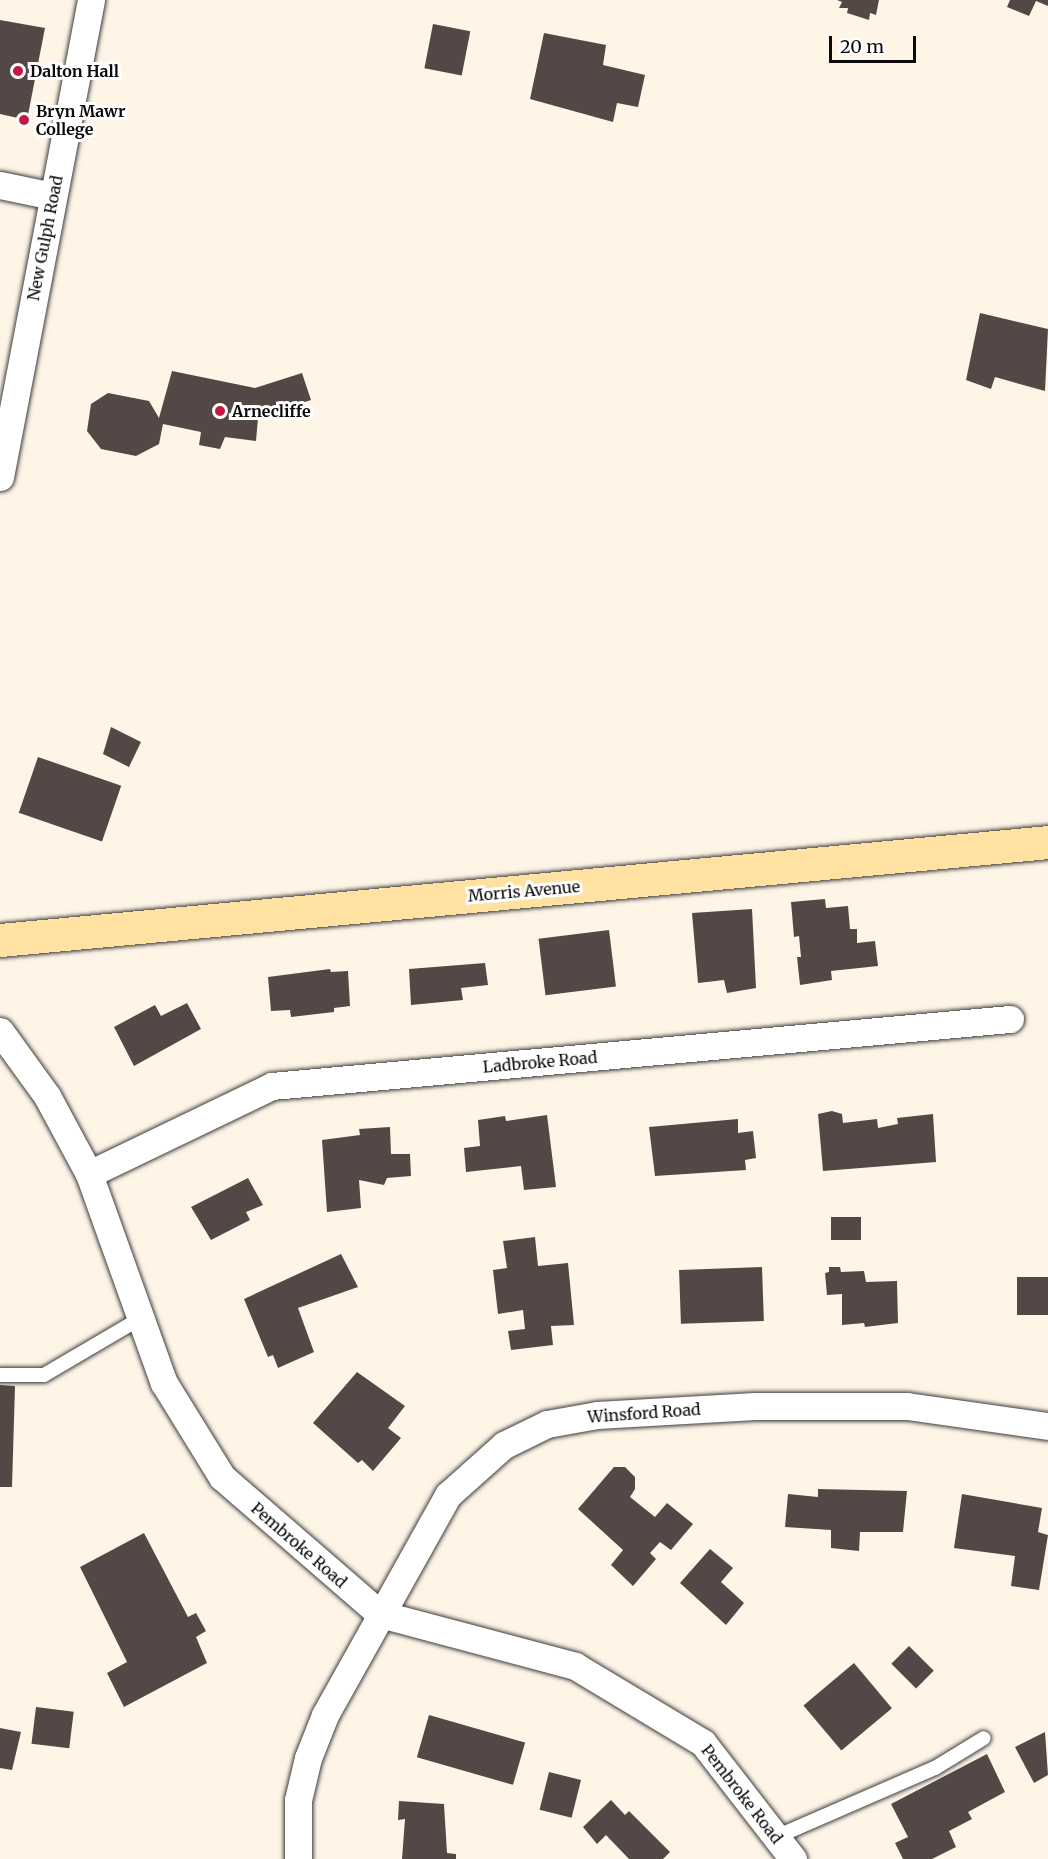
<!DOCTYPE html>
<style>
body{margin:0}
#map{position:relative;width:1048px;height:1859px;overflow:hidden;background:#fff5e7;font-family:Merriweather,serif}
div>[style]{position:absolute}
.building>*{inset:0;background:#544846;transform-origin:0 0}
.roads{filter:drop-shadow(0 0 2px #3d3d3d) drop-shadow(0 0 2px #3d3d3d)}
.lane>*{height:14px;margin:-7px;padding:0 7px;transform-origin:7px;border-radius:7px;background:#fff}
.street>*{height:27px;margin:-13.5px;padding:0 13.5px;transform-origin:13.5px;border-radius:13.5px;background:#fff}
.secondary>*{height:33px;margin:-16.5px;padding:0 16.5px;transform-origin:16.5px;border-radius:16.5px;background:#ffe2a2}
.dots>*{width:16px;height:16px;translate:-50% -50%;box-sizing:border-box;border:3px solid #fff;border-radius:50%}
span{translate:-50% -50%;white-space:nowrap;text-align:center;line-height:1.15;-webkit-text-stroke:6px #fff;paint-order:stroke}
.poi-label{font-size:16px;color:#0a0a0a;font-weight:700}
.left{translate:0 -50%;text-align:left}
.street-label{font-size:16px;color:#0a0a0a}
.scale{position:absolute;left:829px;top:36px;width:87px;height:27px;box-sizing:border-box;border:3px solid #0a0a0a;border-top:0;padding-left:8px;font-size:18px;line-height:21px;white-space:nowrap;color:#0a0a0a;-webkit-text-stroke:4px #fff;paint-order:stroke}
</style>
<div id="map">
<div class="building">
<div style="clip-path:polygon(837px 0,879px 0,876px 15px,870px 13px,869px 20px,847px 13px,848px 8px,839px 8px,842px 2px)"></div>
<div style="clip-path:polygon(1010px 0,1048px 0,1048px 6px,1036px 1px,1029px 16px,1007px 7px)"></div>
<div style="clip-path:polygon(0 20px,45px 28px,27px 120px,0 114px)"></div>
<div style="left:433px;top:24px;width:38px;height:45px;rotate:11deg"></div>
<div style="clip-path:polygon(544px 33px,606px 45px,603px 65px,645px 75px,638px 107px,617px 103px,613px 122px,530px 99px)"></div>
<div style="clip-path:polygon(980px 313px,1048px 329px,1045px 391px,995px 377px,991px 389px,966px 380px)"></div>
<div style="clip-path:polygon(172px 371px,255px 388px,302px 373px,311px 400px,258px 418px,256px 441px,225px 437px,220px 449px,199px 445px,201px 432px,163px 424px,159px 444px,136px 456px,101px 449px,87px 431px,91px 404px,108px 393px,149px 401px,159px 418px)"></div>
<div style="clip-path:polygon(111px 727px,141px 742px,129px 767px,103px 754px)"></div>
<div style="left:38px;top:757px;width:88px;height:59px;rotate:19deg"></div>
<div style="clip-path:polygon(825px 899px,826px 908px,848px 906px,850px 929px,857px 929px,857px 943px,875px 941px,878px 966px,831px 971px,832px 980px,800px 985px,797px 957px,801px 957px,799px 936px,794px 937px,791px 902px)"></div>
<div style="clip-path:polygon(752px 909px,756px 988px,727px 993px,724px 980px,698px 983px,692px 913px)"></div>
<div style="left:609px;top:930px;width:57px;height:71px;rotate:83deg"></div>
<div style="clip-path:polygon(485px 963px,488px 985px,461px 988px,463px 1000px,411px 1005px,409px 969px)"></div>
<div style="clip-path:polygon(330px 969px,331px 972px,348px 971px,350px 1006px,334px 1008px,334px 1012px,291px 1017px,290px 1010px,271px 1011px,268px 977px)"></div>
<div style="clip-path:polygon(187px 1003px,201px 1029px,134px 1066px,114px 1027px,155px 1005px,161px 1016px)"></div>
<div style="clip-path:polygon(832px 1111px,842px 1114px,843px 1123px,877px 1119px,878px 1128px,898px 1124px,897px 1118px,933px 1114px,936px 1162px,823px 1171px,818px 1114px)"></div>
<div style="clip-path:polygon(547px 1115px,556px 1187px,524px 1190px,521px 1166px,466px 1172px,464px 1148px,480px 1146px,478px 1120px,505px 1116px,506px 1121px)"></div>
<div style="clip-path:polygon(738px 1119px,738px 1133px,753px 1131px,756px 1158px,745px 1160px,746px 1170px,655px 1176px,649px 1127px)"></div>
<div style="clip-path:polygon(390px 1127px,391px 1154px,410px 1154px,411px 1176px,387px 1178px,384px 1185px,359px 1180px,361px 1208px,327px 1212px,322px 1140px,360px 1135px,359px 1129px)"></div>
<div style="clip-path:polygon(248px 1178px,263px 1205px,246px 1212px,250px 1220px,211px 1240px,191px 1207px)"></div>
<div style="left:861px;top:1217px;width:23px;height:30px;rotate:90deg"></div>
<div style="clip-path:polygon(535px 1237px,538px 1266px,568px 1263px,574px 1325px,551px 1326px,553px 1345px,511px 1350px,508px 1331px,525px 1329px,523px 1310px,498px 1314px,493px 1270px,507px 1268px,503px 1241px)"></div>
<div style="clip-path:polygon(341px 1254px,358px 1287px,298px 1308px,314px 1352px,278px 1368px,273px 1355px,268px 1357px,244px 1299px)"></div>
<div style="left:762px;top:1267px;width:54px;height:83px;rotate:88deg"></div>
<div style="clip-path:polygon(829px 1267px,840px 1267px,841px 1272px,864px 1271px,866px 1282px,897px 1281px,898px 1323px,865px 1327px,864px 1323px,842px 1325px,842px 1294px,827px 1295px,825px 1273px,829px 1272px)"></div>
<div style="left:1048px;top:1277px;width:38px;height:31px;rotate:90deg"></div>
<div style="clip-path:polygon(357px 1372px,405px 1406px,388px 1428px,401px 1438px,373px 1471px,362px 1460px,358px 1463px,313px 1423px)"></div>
<div style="clip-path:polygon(0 1385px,15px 1386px,12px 1487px,0 1487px)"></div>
<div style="clip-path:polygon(614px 1467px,625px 1467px,635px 1477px,635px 1489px,630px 1497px,655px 1517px,667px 1503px,693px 1524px,671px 1550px,660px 1542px,650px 1553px,656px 1559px,633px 1586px,611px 1565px,623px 1550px,578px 1509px)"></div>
<div style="clip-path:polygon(818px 1489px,907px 1491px,903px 1532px,860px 1532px,859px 1551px,831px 1548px,831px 1530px,785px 1527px,788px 1494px,818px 1497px)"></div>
<div style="clip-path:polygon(962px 1494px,1042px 1508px,1038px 1532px,1048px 1535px,1039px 1590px,1011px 1586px,1015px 1556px,954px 1548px)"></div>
<div style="clip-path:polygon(144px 1533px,188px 1617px,196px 1613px,206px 1631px,196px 1637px,207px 1663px,124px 1707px,107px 1673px,127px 1662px,80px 1567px)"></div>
<div style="clip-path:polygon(710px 1549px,733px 1568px,721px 1582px,744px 1603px,726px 1625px,680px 1583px)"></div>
<div style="left:909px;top:1646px;width:35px;height:25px;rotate:45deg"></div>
<div style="left:854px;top:1663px;width:59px;height:66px;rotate:50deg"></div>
<div style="left:36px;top:1707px;width:38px;height:37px;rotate:7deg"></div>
<div style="left:429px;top:1715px;width:100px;height:44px;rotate:16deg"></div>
<div style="clip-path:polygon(0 1728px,21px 1732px,12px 1770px,0 1768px)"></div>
<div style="clip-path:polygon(1045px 1732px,1048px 1775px,1034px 1783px,1015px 1747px)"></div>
<div style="clip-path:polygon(987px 1754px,1005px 1792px,968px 1812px,972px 1819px,949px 1831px,956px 1847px,932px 1859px,903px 1859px,895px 1843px,908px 1837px,891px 1804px)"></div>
<div style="left:549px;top:1772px;width:33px;height:39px;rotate:14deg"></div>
<div style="clip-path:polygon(611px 1800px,625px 1815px,629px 1811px,670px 1852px,663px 1859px,629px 1859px,606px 1835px,597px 1844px,583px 1827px)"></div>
<div style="clip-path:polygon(399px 1801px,444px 1804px,447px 1853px,456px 1854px,456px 1859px,402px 1859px,405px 1819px,398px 1820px)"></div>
</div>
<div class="roads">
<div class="lane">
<div style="left:0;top:1375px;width:44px"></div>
<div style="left:44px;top:1375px;width:113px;rotate:-30.4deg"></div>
<div style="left:776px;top:1837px;width:173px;rotate:-23.5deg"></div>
<div style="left:935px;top:1768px;width:57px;rotate:-31.5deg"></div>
</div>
<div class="street">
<div style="left:0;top:185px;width:54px;rotate:11.7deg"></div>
<div style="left:0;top:477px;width:486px;rotate:-79.2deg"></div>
<div style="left:0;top:1031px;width:80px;rotate:54.1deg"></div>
<div style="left:47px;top:1096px;width:89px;rotate:61.7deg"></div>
<div style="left:89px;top:1174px;width:222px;rotate:70.3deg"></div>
<div style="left:164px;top:1383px;width:110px;rotate:58.3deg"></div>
<div style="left:222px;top:1477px;width:209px;rotate:40.9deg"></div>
<div style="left:380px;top:1614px;width:202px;rotate:14.9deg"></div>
<div style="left:575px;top:1666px;width:149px;rotate:31deg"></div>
<div style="left:703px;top:1743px;width:147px;rotate:52.2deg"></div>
<div style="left:89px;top:1174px;width:203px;rotate:-25.7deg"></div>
<div style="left:272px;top:1086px;width:741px;rotate:-5.19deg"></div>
<div style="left:298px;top:1859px;width:59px;rotate:-90deg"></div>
<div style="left:298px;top:1800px;width:43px;rotate:-76.6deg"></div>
<div style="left:308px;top:1758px;width:46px;rotate:-68.4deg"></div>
<div style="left:325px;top:1715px;width:252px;rotate:-60.8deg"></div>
<div style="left:448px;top:1495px;width:75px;rotate:-41.8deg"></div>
<div style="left:504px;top:1445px;width:48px;rotate:-26deg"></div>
<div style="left:547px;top:1424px;width:51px;rotate:-10.2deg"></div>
<div style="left:597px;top:1415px;width:158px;rotate:-3.3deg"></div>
<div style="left:755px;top:1406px;width:152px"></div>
<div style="left:907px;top:1406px;width:142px;rotate:8.1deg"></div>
</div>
<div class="secondary">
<div style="left:0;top:940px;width:1053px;rotate:-5.34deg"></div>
</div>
</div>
<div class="dots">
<div style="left:18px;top:71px;background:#c51742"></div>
<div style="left:24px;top:120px;background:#c51742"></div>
<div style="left:220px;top:411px;background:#c51742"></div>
</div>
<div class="poi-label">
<span class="left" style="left:30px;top:71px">Dalton Hall</span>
<span class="left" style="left:36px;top:120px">Bryn Mawr<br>College</span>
<span class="left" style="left:232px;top:411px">Arnecliffe</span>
</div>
<div class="street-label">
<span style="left:45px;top:238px;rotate:-79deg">New Gulph Road</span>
<span style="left:524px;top:891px;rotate:-5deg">Morris Avenue</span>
<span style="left:540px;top:1062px;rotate:-5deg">Ladbroke Road</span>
<span style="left:644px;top:1413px;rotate:-4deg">Winsford Road</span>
<span style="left:299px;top:1545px;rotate:41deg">Pembroke Road</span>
<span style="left:742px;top:1794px;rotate:52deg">Pembroke Road</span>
</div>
<div class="scale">20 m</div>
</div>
